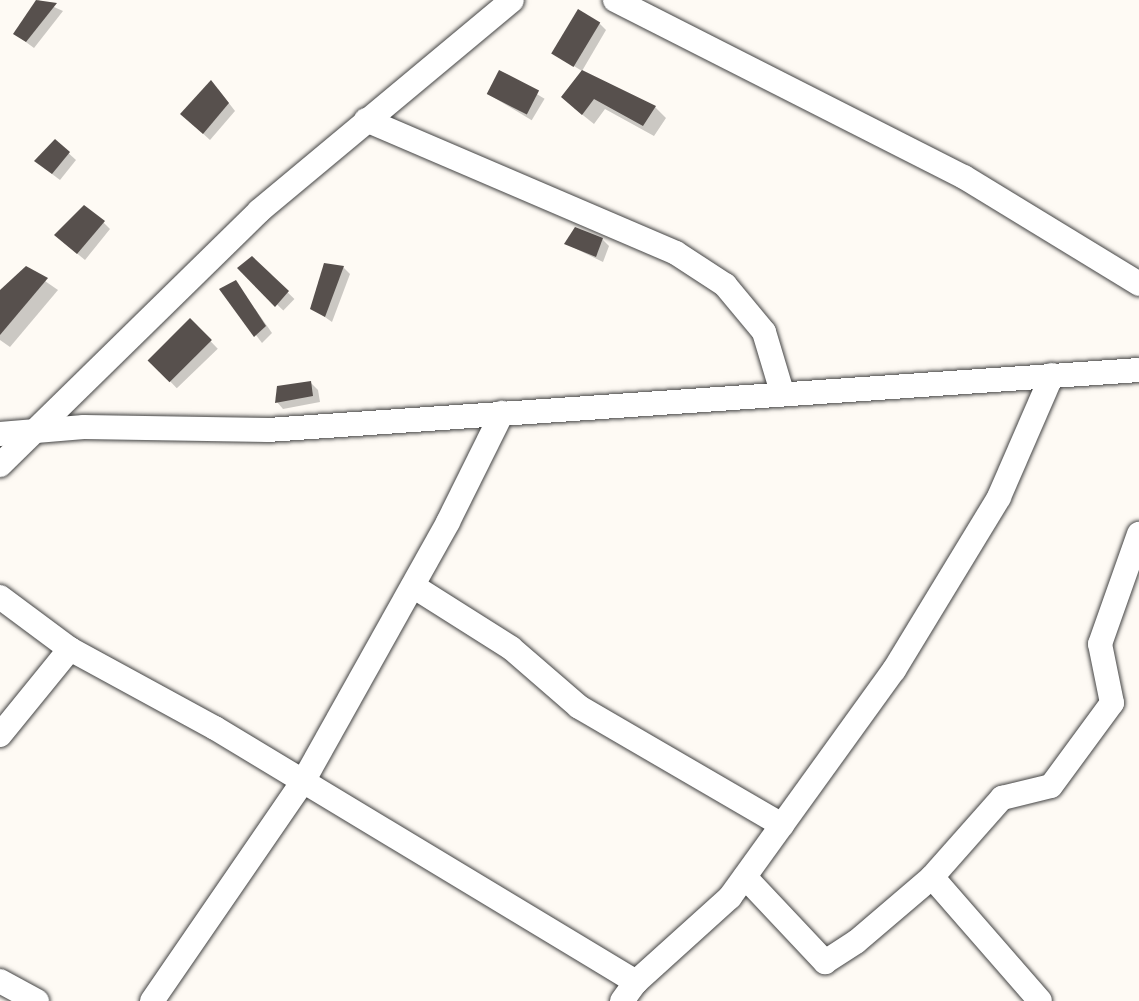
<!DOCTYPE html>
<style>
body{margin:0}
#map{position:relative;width:1139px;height:1001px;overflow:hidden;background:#fefaf4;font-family:Lora,serif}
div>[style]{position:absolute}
.shadow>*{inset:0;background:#0003;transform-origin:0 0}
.building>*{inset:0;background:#57504d;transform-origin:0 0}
.roads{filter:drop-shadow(0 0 2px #434343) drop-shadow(0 0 2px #434343)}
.minor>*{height:24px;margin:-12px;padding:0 12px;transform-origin:12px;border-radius:12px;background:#fff}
span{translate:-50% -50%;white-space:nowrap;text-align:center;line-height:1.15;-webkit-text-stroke:7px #fff;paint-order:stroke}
</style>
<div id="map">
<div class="shadow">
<div style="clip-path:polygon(38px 0,63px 11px,34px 48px,15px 34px)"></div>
<div style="clip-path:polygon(599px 23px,606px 30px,582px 71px,556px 55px)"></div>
<div style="left:500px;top:72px;width:52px;height:25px;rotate:31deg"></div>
<div style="clip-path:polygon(582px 72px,655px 107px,666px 118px,654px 136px,605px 109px,594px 124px,574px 108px)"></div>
<div style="clip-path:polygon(218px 89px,235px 111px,210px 140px,189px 121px)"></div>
<div style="clip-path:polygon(55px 141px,76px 160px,60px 180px,44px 168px)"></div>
<div style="clip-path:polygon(103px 222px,110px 229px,85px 260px,63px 242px)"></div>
<div style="clip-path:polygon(602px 239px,609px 246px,603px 262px,566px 244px)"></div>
<div style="left:252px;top:258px;width:59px;height:16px;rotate:44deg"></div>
<div style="clip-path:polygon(343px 267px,350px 274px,332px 322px,312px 308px)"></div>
<div style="clip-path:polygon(26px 268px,58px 290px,10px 347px,0 340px,0 292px)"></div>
<div style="clip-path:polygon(236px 282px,272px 333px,262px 343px,222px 290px)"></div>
<div style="left:190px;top:320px;width:40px;height:57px;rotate:46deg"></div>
<div style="clip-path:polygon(311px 383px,318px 390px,320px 402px,283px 409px,277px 402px)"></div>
</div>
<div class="building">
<div style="clip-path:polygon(36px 0,57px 3px,26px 42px,13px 34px)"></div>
<div style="left:578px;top:9px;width:26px;height:52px;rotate:31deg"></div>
<div style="left:499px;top:70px;width:45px;height:27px;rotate:27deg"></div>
<div style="clip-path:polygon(582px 70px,656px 106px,643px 126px,594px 99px,582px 115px,561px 97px)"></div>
<div style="clip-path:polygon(211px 80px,229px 103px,203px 134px,180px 114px)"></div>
<div style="clip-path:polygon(55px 139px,70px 152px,52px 174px,34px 161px)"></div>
<div style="clip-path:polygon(84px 205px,105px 221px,77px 254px,54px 235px)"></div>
<div style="clip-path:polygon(575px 227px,603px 238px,596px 257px,564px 244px)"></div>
<div style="clip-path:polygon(252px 256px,289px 291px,275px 307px,237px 268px)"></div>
<div style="clip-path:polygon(324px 263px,344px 266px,325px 317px,310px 309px)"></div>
<div style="clip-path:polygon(26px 266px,48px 278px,0 335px,0 290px)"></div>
<div style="clip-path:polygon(236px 280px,266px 326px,254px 337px,219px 289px)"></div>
<div style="left:190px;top:318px;width:31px;height:60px;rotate:45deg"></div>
<div style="clip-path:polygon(311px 381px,313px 396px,275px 403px,277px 386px)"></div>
</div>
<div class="roads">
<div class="minor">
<div style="left:615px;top:0;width:391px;rotate:26.9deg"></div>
<div style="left:964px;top:177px;width:205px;rotate:31.4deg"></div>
<div style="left:366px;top:120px;width:337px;rotate:23.2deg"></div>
<div style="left:676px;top:253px;width:59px;rotate:33.1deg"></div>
<div style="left:725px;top:285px;width:61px;rotate:50.3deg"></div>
<div style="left:764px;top:332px;width:63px;rotate:73.3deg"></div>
<div style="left:0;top:434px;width:84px;rotate:-4.8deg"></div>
<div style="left:84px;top:427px;width:184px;rotate:0.9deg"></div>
<div style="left:268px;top:430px;width:873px;rotate:-3.94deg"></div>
<div style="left:0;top:465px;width:363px;rotate:-44.4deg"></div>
<div style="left:259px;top:211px;width:329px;rotate:-39.8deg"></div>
<div style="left:413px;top:586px;width:116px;rotate:32.3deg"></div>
<div style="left:511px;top:648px;width:90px;rotate:40.9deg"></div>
<div style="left:579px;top:707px;width:235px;rotate:30.2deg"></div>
<div style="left:0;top:597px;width:87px;rotate:36.6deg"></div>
<div style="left:70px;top:649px;width:165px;rotate:28.6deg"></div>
<div style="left:215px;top:728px;width:492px;rotate:31.1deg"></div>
<div style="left:0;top:735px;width:111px;rotate:-50.9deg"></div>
<div style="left:745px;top:877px;width:117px;rotate:46.7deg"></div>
<div style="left:825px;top:962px;width:37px;rotate:-33deg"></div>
<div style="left:856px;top:942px;width:100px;rotate:-40.5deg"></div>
<div style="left:932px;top:877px;width:106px;rotate:-48.5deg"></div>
<div style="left:1002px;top:798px;width:50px;rotate:-13.8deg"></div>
<div style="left:1051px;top:786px;width:103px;rotate:-53.7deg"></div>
<div style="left:1112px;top:703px;width:60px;rotate:-101.5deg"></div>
<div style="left:1100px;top:644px;width:117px;rotate:-70.5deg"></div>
<div style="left:932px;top:877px;width:164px;rotate:48.9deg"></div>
<div style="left:0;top:981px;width:42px;rotate:28.4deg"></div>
<div style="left:152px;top:1001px;width:268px;rotate:-55.5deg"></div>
<div style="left:304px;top:780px;width:295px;rotate:-60.8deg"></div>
<div style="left:448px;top:522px;width:122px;rotate:-63.6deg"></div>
<div style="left:622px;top:1001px;width:24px;rotate:-54deg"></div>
<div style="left:636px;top:982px;width:127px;rotate:-42.1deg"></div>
<div style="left:730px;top:897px;width:280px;rotate:-54.2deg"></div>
<div style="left:894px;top:670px;width:202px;rotate:-58.7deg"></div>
<div style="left:999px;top:497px;width:133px;rotate:-66.5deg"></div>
</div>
</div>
</div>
